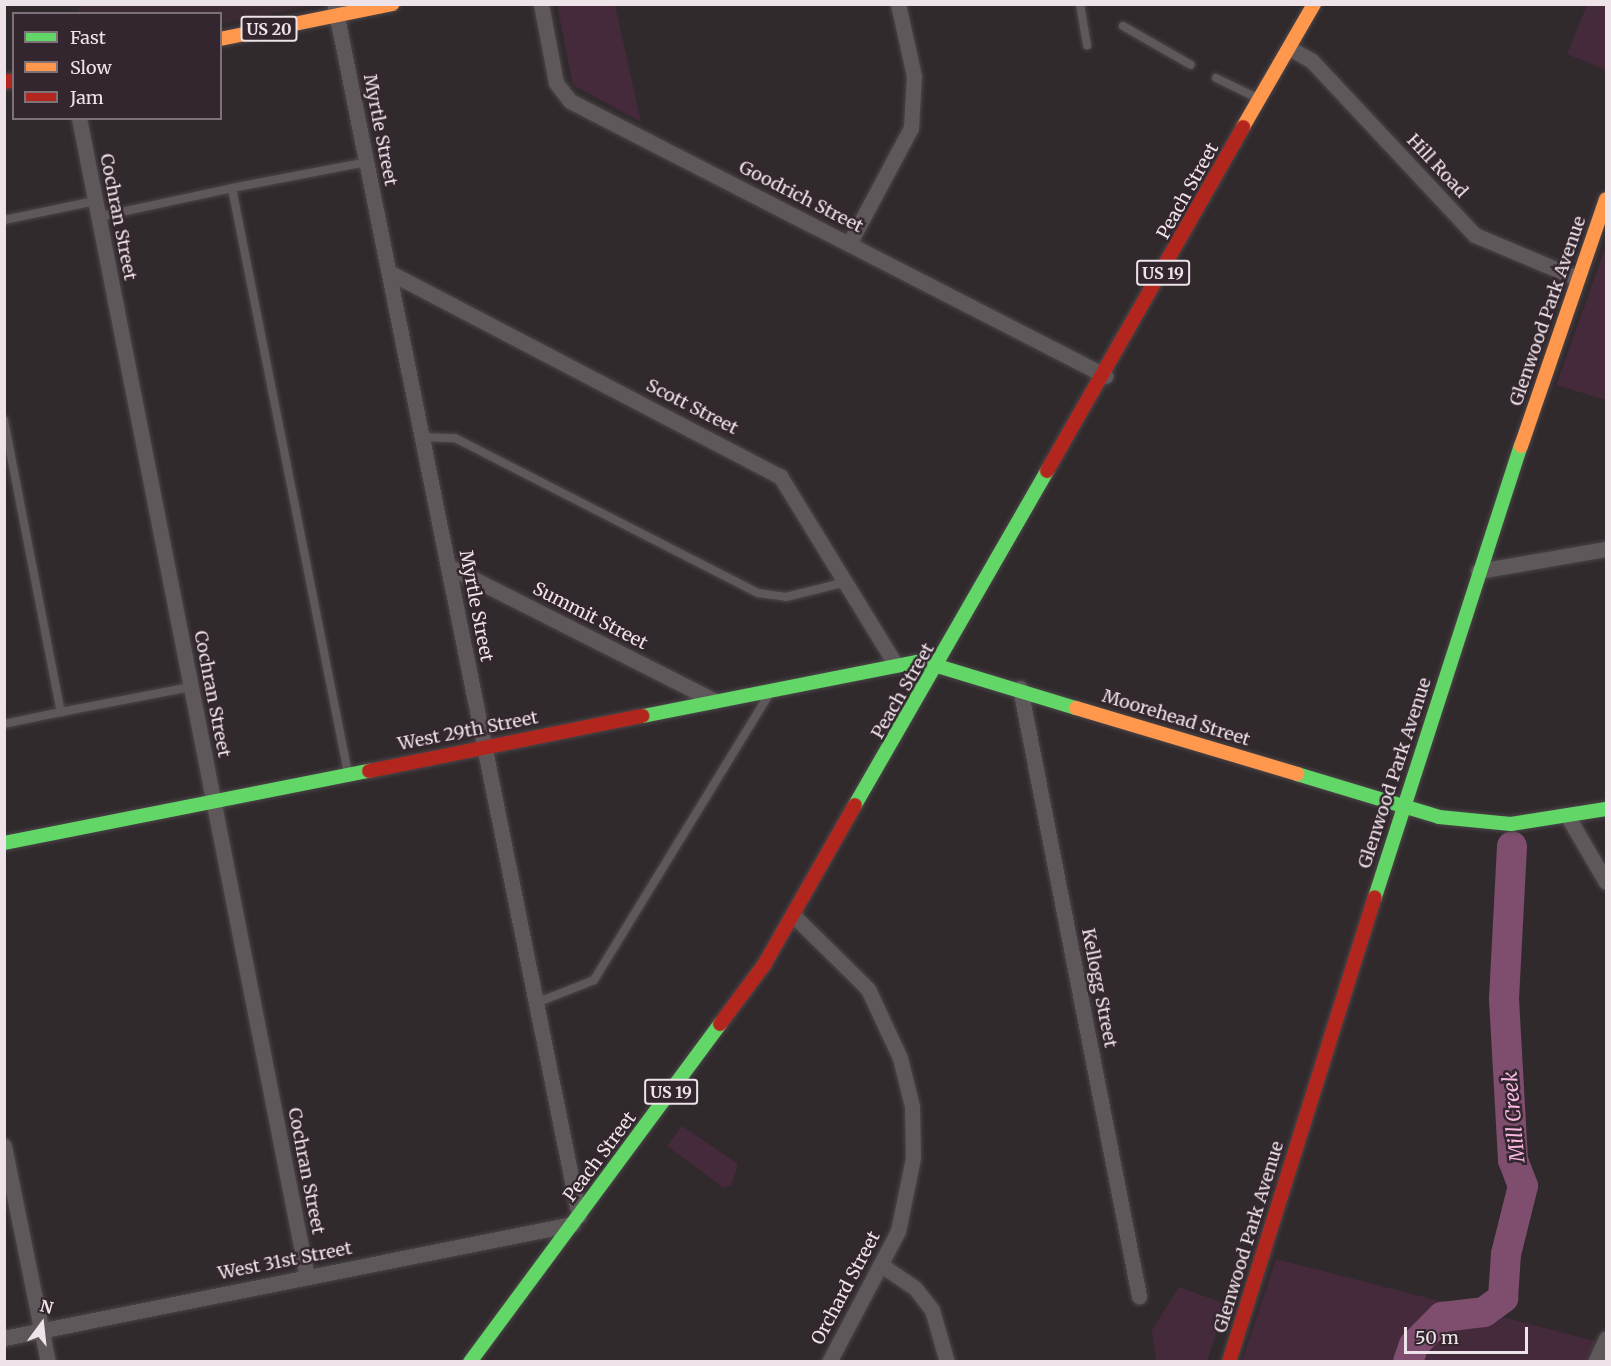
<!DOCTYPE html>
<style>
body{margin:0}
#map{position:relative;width:1611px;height:1366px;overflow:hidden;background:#302a2d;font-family:Merriweather,serif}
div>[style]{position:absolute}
.built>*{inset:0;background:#3c2a35}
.green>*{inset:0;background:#452a3b}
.river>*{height:30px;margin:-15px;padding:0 15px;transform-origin:15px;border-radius:15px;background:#7f4e6e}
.roads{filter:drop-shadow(0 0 2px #4b4548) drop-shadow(0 0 2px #4b4548)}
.lane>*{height:8px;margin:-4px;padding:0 4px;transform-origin:4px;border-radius:4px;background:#5e585b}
.street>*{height:15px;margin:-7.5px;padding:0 7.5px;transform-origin:7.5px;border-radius:7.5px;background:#5e585b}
.fast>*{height:14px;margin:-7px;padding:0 7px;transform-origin:7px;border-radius:7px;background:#63d668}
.slow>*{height:14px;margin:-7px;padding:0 7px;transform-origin:7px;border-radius:7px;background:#ff974d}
.jam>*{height:14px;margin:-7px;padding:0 7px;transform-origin:7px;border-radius:7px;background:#b3261e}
span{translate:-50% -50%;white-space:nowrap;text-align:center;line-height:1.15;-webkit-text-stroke:5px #34262e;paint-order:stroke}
.shield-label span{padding:2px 4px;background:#34262e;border:2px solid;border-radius:4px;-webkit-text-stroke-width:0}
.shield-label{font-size:16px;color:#ede3e9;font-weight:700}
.street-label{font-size:18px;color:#ede3e9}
.water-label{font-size:20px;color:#fab7e1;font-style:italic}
.frame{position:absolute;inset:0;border:6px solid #ede3e9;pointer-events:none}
.legend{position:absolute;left:12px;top:12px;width:210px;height:108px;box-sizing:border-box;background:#34262e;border:2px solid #7e7279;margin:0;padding:8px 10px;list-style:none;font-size:18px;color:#ede3e9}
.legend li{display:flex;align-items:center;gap:12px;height:30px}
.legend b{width:30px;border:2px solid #7e7279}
.north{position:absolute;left:12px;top:1294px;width:60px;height:60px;-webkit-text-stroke:4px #34262e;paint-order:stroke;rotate:15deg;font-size:16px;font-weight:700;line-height:24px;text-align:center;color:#ede3e9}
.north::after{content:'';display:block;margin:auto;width:21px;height:27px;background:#ede3e9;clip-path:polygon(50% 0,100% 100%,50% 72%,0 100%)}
.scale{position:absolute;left:1404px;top:1327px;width:124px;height:27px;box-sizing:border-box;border:3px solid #ede3e9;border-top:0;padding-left:8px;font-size:18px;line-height:21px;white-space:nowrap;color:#ede3e9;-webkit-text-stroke:4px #34262e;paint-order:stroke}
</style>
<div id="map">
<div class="built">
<div style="clip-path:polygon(78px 5px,78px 4px,317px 5px,221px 24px,220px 14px,79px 13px)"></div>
</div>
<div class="green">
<div style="clip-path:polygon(557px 5px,615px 5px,641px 122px,573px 85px)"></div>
<div style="clip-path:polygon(1587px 5px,1606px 5px,1606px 70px,1567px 54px)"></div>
<div style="clip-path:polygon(1606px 246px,1606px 400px,1556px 385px)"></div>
<div style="clip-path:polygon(682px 1126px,738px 1164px,731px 1186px,723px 1187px,667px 1146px)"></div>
<div style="clip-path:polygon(1276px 1259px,1595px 1341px,1585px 1361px,1242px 1361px)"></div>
<div style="clip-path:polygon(1179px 1287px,1226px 1304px,1207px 1361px,1156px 1361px,1152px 1330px)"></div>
</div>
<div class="river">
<div style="left:1408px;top:1362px;width:18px;rotate:-71deg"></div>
<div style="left:1414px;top:1345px;width:40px;rotate:-45deg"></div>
<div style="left:1442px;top:1317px;width:42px;rotate:-6.8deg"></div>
<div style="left:1484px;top:1312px;width:24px;rotate:-36deg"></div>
<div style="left:1503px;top:1298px;width:44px;rotate:-86.1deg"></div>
<div style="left:1506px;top:1254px;width:70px;rotate:-76deg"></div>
<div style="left:1523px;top:1186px;width:28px;rotate:-111deg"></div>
<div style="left:1513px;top:1160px;width:161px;rotate:-93.2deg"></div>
<div style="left:1504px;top:999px;width:153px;rotate:-87deg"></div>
</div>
<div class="roads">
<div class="lane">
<div style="left:1080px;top:4px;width:42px;rotate:80.3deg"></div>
<div style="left:1123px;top:26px;width:78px;rotate:29.8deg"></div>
<div style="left:1216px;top:78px;width:46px;rotate:26deg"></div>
<div style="left:98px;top:217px;width:137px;rotate:-12.2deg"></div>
<div style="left:4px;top:220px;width:93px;rotate:-11.8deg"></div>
<div style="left:4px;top:420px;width:298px;rotate:79deg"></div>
<div style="left:61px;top:712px;width:58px;rotate:168.1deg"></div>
<div style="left:422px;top:437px;width:33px;rotate:2deg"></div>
<div style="left:455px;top:438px;width:340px;rotate:27.1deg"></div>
<div style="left:758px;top:593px;width:28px;rotate:8deg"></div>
<div style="left:786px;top:597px;width:62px;rotate:-14deg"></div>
<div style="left:61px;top:712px;width:132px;rotate:-10.9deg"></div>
<div style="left:348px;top:773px;width:596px;rotate:-101.22deg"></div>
<div style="left:232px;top:188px;width:137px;rotate:-10.9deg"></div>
<div style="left:536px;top:1003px;width:62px;rotate:-21.6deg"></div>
<div style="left:594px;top:980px;width:335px;rotate:-58.5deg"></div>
</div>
<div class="street">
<div style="left:541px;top:4px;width:80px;rotate:79.2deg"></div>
<div style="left:556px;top:83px;width:23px;rotate:52deg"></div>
<div style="left:570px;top:101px;width:602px;rotate:27.16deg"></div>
<div style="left:335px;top:7px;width:1233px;rotate:78.59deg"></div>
<div style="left:1289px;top:48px;width:26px;rotate:29deg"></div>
<div style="left:1312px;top:61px;width:238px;rotate:46.9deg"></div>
<div style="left:1475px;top:235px;width:111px;rotate:22.9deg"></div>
<div style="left:79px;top:118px;width:1181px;rotate:78.87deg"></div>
<div style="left:849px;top:244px;width:132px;rotate:-61.9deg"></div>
<div style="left:911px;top:128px;width:52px;rotate:-86.7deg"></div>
<div style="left:914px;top:76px;width:74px;rotate:-102.5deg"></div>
<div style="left:389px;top:272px;width:441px;rotate:27.6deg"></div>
<div style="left:780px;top:476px;width:222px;rotate:58.5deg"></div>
<div style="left:448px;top:566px;width:299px;rotate:26.8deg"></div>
<div style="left:1478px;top:571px;width:130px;rotate:-9.8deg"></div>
<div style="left:1020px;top:688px;width:620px;rotate:78.93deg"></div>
<div style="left:1568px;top:817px;width:75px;rotate:59.7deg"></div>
<div style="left:793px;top:915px;width:105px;rotate:44.6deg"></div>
<div style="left:868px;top:989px;width:76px;rotate:65.1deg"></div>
<div style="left:900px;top:1058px;width:49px;rotate:76deg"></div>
<div style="left:912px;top:1106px;width:52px;rotate:88.9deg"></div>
<div style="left:913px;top:1158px;width:75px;rotate:101.6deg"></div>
<div style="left:898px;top:1231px;width:148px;rotate:117.8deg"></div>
<div style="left:4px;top:1146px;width:220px;rotate:78.5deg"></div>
<div style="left:884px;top:1267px;width:37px;rotate:34deg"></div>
<div style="left:915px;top:1288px;width:28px;rotate:52deg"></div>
<div style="left:932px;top:1310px;width:54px;rotate:73.9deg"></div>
<div style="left:4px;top:1338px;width:580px;rotate:-11.33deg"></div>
<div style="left:1595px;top:1362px;width:26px;rotate:-65deg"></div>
</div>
<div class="fast">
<div style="left:643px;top:716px;width:283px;rotate:-11.2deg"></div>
<div style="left:921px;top:661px;width:162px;rotate:16.9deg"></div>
<div style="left:1297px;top:774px;width:148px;rotate:16.8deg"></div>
<div style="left:1439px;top:817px;width:72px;rotate:5.6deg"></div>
<div style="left:1511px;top:824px;width:96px;rotate:-9deg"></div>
<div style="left:855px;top:805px;width:385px;rotate:-60.1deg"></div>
<div style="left:4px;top:843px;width:372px;rotate:-11.2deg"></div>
<div style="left:1375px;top:897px;width:474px;rotate:-72.1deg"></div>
<div style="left:470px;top:1362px;width:420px;rotate:-53.5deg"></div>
</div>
<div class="slow">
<div style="left:220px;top:39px;width:176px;rotate:-11.5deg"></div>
<div style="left:1243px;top:127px;width:142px;rotate:-60deg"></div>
<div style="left:1521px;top:446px;width:261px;rotate:-71deg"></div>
<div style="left:1076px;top:708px;width:231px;rotate:16.6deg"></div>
</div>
<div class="jam">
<div style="left:4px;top:82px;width:10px;rotate:-11deg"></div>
<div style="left:1047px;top:471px;width:396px;rotate:-60.3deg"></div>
<div style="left:369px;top:771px;width:279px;rotate:-11.4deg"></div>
<div style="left:720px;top:1024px;width:74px;rotate:-53.3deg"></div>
<div style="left:764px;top:965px;width:184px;rotate:-60.4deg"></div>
<div style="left:1229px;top:1362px;width:487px;rotate:-72.6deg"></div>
</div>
</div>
<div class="shield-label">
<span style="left:269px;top:29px">US 20</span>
<span style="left:1163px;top:273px">US 19</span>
<span style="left:671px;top:1092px">US 19</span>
</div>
<div class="street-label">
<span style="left:380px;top:130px;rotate:79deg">Myrtle Street</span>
<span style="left:1437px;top:166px;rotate:47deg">Hill Road</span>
<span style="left:1188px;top:191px;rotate:-61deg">Peach Street</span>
<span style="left:801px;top:197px;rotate:27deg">Goodrich Street</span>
<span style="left:118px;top:217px;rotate:79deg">Cochran Street</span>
<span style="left:1548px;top:311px;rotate:-71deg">Glenwood Park Avenue</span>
<span style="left:692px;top:407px;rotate:27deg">Scott Street</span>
<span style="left:476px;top:606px;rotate:79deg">Myrtle Street</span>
<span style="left:590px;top:616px;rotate:27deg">Summit Street</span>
<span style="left:903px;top:691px;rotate:-60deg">Peach Street</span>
<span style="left:212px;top:694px;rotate:79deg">Cochran Street</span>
<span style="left:1176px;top:718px;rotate:17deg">Moorehead Street</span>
<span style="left:468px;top:731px;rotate:-11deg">West 29th Street</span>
<span style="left:1395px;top:773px;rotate:-72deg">Glenwood Park Avenue</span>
<span style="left:1099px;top:988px;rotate:79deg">Kellogg Street</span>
<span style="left:600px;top:1157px;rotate:-53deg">Peach Street</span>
<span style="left:306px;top:1171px;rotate:79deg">Cochran Street</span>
<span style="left:1249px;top:1237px;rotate:-73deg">Glenwood Park Avenue</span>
<span style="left:285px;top:1261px;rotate:-11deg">West 31st Street</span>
<span style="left:846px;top:1288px;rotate:-62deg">Orchard Street</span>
</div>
<div class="water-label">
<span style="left:1513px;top:1117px;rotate:-95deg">Mill Creek</span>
</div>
<div class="frame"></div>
<ul class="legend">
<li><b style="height:8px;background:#63d668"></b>Fast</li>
<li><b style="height:8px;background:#ff974d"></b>Slow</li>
<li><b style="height:8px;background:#b3261e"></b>Jam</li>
</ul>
<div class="north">N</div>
<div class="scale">50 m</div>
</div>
